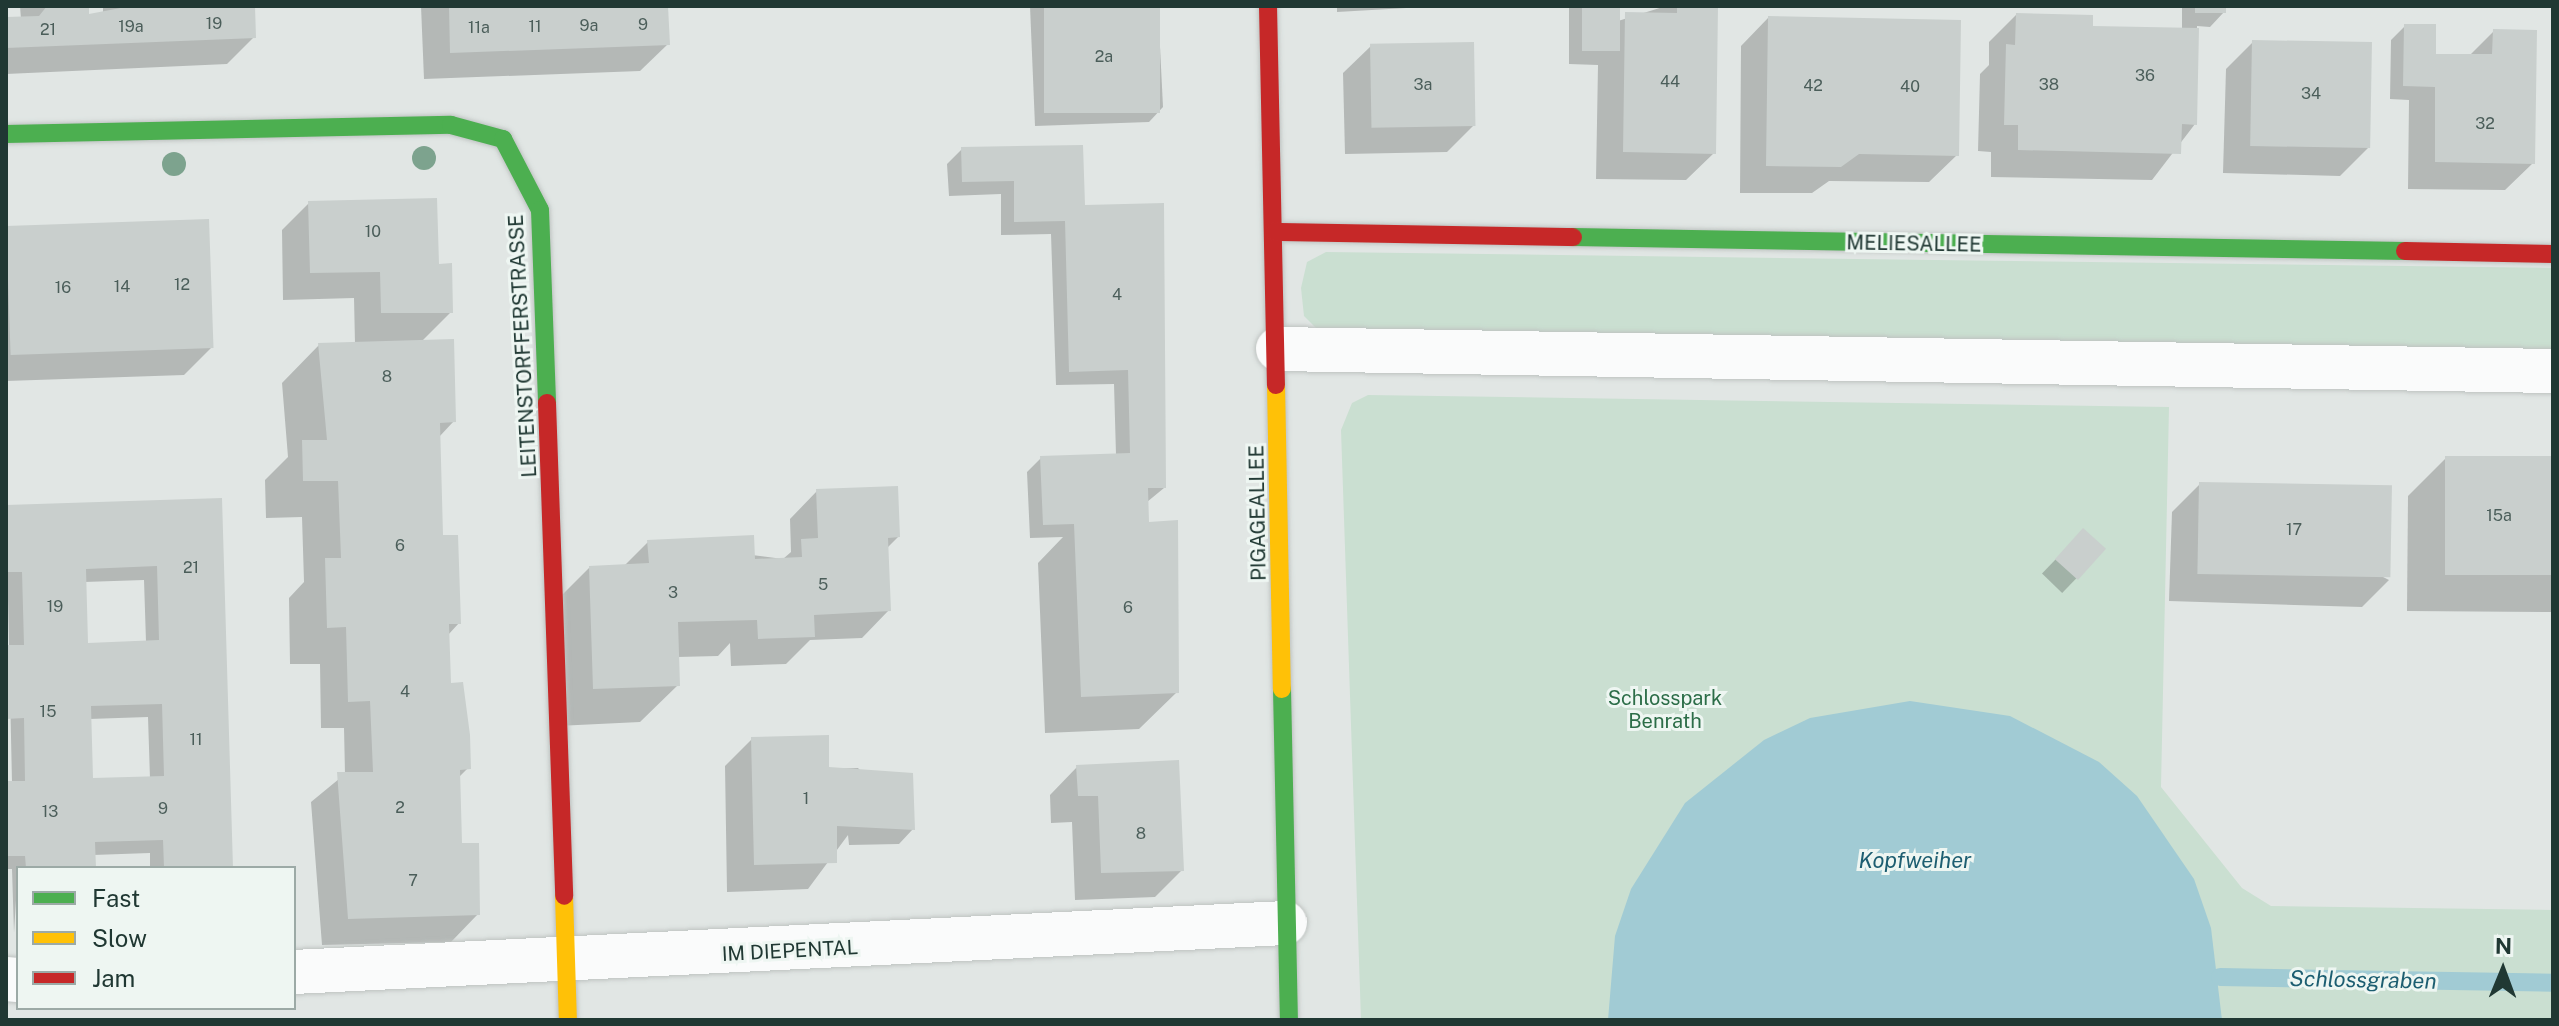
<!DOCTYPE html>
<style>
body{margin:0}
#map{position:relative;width:2559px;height:1026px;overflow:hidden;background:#e1e6e4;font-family:"Public Sans",sans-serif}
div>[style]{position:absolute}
.green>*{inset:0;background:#cadfd1}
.water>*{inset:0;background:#a1cbd4}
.shadow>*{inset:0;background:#0003;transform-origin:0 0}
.stream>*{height:18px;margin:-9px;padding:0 9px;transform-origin:9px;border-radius:9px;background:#a1cbd4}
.building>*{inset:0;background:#c9cfcd;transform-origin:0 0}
.roads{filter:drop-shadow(0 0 2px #bec3c1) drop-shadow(0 0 2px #bec3c1)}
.street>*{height:44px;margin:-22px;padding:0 22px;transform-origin:22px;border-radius:22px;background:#fafbfb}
.fast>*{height:18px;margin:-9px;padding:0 9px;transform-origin:9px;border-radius:9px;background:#4caf50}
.slow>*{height:18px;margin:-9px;padding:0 9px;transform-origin:9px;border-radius:9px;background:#ffc107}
.jam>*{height:18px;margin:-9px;padding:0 9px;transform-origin:9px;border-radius:9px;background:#c62828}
.trees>*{width:24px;height:24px;margin:-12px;border-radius:50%;background:#7da38e}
span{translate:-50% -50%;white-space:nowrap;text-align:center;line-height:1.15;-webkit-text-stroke:6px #eef6f2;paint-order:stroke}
.number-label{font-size:16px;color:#4b5e5a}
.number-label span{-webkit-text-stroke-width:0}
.street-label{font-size:20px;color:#203833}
.park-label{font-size:20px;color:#2c6d48}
.water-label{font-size:22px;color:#1d5e71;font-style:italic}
.frame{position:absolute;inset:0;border:8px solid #203833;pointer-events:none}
.legend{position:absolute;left:16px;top:866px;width:280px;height:144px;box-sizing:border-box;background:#eef6f2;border:2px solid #9caaa6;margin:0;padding:10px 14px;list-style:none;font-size:24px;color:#203833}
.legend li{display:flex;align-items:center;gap:16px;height:40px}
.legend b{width:40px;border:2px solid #9caaa6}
.north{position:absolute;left:2463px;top:930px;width:80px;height:80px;-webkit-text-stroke:6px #eef6f2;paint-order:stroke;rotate:1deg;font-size:22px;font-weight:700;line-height:32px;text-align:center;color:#203833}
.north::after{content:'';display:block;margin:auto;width:28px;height:36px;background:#203833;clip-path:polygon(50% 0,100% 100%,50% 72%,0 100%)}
</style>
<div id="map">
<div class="green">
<div style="clip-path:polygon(1326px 252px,2553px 268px,2553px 353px,1317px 329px,1304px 316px,1301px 288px,1307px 262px)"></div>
<div style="clip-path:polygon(1368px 395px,2169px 407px,2161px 787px,2242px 888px,2271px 906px,2553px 910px,2553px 1020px,1361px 1020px,1341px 430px,1352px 403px)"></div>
</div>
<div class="water">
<div style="clip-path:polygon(1910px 701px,2010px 716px,2099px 762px,2137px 796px,2194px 879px,2211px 928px,2222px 1020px,1608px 1020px,1615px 936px,1631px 889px,1685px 803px,1764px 740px,1810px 718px)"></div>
</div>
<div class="shadow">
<div style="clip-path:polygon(20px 6px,87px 6px,87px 16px,103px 15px,103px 6px,253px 6px,254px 37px,227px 64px,6px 74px,6px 19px,21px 19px)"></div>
<div style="clip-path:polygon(421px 6px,666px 6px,668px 44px,640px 71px,424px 79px)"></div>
<div style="clip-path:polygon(1030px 6px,1158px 6px,1163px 107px,1149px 122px,1035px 126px)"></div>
<div style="clip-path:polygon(1337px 6px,1441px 6px,1337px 12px)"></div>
<div style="clip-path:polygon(1569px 6px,1618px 6px,1618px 21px,1666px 6px,1716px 6px,1714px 153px,1686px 180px,1596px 179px,1598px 65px,1569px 64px)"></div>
<div style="clip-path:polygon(2182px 6px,2224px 6px,2224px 12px,2210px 27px,2197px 26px,2195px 124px,2152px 180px,1991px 177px,1991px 152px,1978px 151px,1980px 74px,1989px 65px,1989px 42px,2016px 15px,2091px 28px,2182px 29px)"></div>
<div style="clip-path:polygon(1768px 18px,1957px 155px,1929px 182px,1829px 181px,1812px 193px,1740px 193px,1741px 46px)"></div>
<div style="clip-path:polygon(2405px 26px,2434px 56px,2469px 56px,2494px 31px,2533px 163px,2505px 190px,2408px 189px,2409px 100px,2390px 99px,2391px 40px)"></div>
<div style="clip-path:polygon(2253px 42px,2368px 148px,2340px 176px,2223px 173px,2226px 69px)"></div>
<div style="clip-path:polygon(1371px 46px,1474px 125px,1447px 152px,1345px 154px,1343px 73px)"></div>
<div style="clip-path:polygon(962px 149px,1083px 207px,1164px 488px,1147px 502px,1147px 523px,1177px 692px,1139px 729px,1045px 733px,1038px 563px,1063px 537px,1030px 538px,1027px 472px,1041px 458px,1116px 455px,1114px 384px,1056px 385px,1051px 234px,1001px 235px,1001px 194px,949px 196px,947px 164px)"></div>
<div style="clip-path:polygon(309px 203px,437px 266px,451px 312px,421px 342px,454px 421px,439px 437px,441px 538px,459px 623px,448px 635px,449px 685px,468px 768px,458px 778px,460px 845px,478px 914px,451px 942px,322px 945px,311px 802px,345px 774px,344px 728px,321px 728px,320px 664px,290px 664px,289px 598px,304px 582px,302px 517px,266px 518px,265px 480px,288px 457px,282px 383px,319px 345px,355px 344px,354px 298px,283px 300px,282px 230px)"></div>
<div style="clip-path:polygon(6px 229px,212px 347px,184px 375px,6px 381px)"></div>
<div style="clip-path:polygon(2553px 458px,2553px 612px,2407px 611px,2408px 496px,2445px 459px)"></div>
<div style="clip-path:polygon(2200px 484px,2389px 580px,2362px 607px,2169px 601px,2172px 512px)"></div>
<div style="clip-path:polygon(817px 491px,898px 537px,887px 548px,889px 610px,862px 638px,810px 640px,786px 664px,731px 666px,730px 643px,718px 656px,677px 657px,678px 685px,640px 722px,557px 726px,552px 605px,589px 568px,624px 566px,648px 542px,783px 559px,791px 552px,790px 519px)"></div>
<div style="clip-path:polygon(evenodd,220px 500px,231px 868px,150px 868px,150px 853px,93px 855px,94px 868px,18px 868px,14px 933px,12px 869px,6px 869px,6px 783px,12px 783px,6px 507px,220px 500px,144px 580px,146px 642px,87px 645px,84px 582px,144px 580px,220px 500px,148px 717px,150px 779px,91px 780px,89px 719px,148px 717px)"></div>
<div style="left:2083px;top:531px;width:28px;height:59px;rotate:44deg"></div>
<div style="clip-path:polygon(752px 739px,827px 769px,858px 768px,913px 829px,899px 844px,849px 845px,848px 835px,808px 889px,727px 892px,725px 766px)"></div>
<div style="clip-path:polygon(1077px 767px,1182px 870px,1155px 897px,1075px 900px,1072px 822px,1051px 823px,1050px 795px)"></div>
</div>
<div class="stream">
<div style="left:2220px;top:977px;width:333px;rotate:1deg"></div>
</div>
<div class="building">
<div style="clip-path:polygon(47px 6px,89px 6px,89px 14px,131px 6px,255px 6px,256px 38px,6px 48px,6px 17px,39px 16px)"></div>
<div style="clip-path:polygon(449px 6px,668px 6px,670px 45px,450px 53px)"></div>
<div style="left:1044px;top:6px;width:116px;height:107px"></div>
<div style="left:1582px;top:6px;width:38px;height:45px"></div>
<div style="clip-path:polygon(1677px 6px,1718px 6px,1716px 154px,1623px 152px,1625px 12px,1677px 13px)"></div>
<div style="left:2195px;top:6px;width:31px;height:7px"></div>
<div style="clip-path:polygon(2016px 13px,2093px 15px,2093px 26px,2199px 28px,2197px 125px,2182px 124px,2181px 154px,2018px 150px,2018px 125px,2004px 125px,2006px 44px,2015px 45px)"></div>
<div style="clip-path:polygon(1768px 16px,1961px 20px,1959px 156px,1859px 154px,1841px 167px,1766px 166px)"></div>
<div style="clip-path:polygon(2404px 24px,2436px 24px,2436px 54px,2492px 54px,2493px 29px,2537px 30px,2535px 164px,2435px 162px,2435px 87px,2403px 86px)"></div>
<div style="left:2252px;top:40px;width:120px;height:106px;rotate:1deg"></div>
<div style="left:1474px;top:42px;width:84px;height:104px;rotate:89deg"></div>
<div style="clip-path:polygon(1083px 145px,1085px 205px,1164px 203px,1166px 488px,1148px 488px,1149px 522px,1178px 520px,1179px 693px,1081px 697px,1074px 524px,1043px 525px,1040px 456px,1130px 453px,1128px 370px,1069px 372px,1065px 221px,1014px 222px,1014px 181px,962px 182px,961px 147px)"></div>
<div style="clip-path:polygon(437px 198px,439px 264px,452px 263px,453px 313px,381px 313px,380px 272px,310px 273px,308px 201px)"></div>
<div style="left:209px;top:219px;width:129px;height:203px;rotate:88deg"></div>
<div style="clip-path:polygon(454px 339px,456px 422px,440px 423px,443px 535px,458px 535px,461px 624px,449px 624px,451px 683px,463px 682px,470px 735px,471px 769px,460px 770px,462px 843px,479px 843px,480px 915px,348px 919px,337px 772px,373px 772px,370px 701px,348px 702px,346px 627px,327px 628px,325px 558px,341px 558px,338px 481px,303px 481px,302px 440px,327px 440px,318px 343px)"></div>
<div style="left:2553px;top:456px;width:119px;height:108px;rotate:90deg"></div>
<div style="left:2199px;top:482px;width:193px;height:92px;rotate:1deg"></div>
<div style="clip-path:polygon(898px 486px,900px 537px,888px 538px,891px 611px,814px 615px,815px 637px,758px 639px,757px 620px,678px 622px,680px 686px,593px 689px,589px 566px,649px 563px,647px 540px,754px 535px,755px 559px,802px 557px,801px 539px,818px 538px,816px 489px)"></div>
<div style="clip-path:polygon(evenodd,222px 498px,233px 868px,164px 868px,163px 840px,95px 842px,96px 868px,26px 868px,25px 856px,6px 856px,6px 781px,25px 781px,24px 718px,6px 719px,6px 645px,24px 645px,22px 572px,6px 572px,6px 505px,222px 498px,157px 566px,159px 640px,88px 643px,86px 569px,157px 566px,222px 498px,162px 704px,164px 776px,93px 778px,91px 706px,162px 704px)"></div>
<div style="left:2083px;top:528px;width:31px;height:42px;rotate:42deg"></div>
<div style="clip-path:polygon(829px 735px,829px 767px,913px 773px,915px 830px,837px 826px,837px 863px,754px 865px,751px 737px)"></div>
<div style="clip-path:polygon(1179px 760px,1184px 871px,1101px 873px,1098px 796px,1078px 796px,1076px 765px)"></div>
</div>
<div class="roads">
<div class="street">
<div style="left:1278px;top:349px;width:1275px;rotate:0.99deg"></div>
<div style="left:294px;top:972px;width:992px;rotate:-2.83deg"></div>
<div style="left:6px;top:979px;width:12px;rotate:5deg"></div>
</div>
<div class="fast">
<div style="left:6px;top:134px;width:445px;rotate:-1.2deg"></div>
<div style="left:451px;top:125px;width:54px;rotate:15.1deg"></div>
<div style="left:503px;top:139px;width:80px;rotate:62.5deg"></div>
<div style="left:540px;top:210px;width:193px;rotate:87.9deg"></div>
<div style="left:1573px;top:237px;width:832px;rotate:0.96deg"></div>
<div style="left:1282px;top:689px;width:331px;rotate:88.8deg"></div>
</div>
<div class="slow">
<div style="left:1276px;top:385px;width:304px;rotate:88.9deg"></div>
<div style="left:564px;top:896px;width:124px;rotate:88.2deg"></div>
</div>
<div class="jam">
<div style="left:1268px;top:6px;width:379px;rotate:88.8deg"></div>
<div style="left:1275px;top:232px;width:298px;rotate:1deg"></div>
<div style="left:2405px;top:251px;width:148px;rotate:1.2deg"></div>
<div style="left:547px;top:403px;width:493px;rotate:88deg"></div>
</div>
</div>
<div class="trees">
<div style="left:424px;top:158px"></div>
<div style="left:174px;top:164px"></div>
</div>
<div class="number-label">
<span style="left:214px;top:24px">19</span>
<span style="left:643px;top:25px">9</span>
<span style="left:589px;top:26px">9a</span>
<span style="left:131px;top:27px">19a</span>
<span style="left:535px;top:27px">11</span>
<span style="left:479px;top:28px">11a</span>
<span style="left:48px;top:30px">21</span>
<span style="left:1104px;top:57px">2a</span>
<span style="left:2145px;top:76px">36</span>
<span style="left:1670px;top:82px">44</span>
<span style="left:1423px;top:85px">3a</span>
<span style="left:2049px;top:85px">38</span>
<span style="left:1813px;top:86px">42</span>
<span style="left:1910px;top:87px">40</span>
<span style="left:2311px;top:94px">34</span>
<span style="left:2485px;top:124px">32</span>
<span style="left:373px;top:232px">10</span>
<span style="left:182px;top:285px">12</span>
<span style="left:122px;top:287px">14</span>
<span style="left:63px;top:288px">16</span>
<span style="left:1117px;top:295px">4</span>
<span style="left:387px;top:377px">8</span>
<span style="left:2499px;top:516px">15a</span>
<span style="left:2294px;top:530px">17</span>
<span style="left:400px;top:546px">6</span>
<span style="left:191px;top:568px">21</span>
<span style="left:823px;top:585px">5</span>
<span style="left:673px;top:593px">3</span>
<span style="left:55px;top:607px">19</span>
<span style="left:1128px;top:608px">6</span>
<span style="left:405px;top:692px">4</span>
<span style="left:48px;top:712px">15</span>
<span style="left:196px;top:740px">11</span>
<span style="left:806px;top:799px">1</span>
<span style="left:400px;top:808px">2</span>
<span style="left:163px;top:809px">9</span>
<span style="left:50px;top:812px">13</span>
<span style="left:1141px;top:834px">8</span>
<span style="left:413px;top:881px">7</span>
</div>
<div class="street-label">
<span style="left:1914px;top:244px;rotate:1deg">MELIESALLEE</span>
<span style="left:523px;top:346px;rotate:-93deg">LEITENSTORFFERSTRASSE</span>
<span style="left:1258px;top:513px;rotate:-91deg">PIGAGEALLEE</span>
<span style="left:790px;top:951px;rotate:-3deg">IM DIEPENTAL</span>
</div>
<div class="park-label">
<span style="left:1665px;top:710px">Schlosspark<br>Benrath</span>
</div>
<div class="water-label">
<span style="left:1915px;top:861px">Kopfweiher</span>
<span style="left:2363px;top:980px;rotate:1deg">Schlossgraben</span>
</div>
<div class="frame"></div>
<ul class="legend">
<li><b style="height:10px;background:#4caf50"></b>Fast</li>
<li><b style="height:10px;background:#ffc107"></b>Slow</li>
<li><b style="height:10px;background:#c62828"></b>Jam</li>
</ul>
<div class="north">N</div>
</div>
